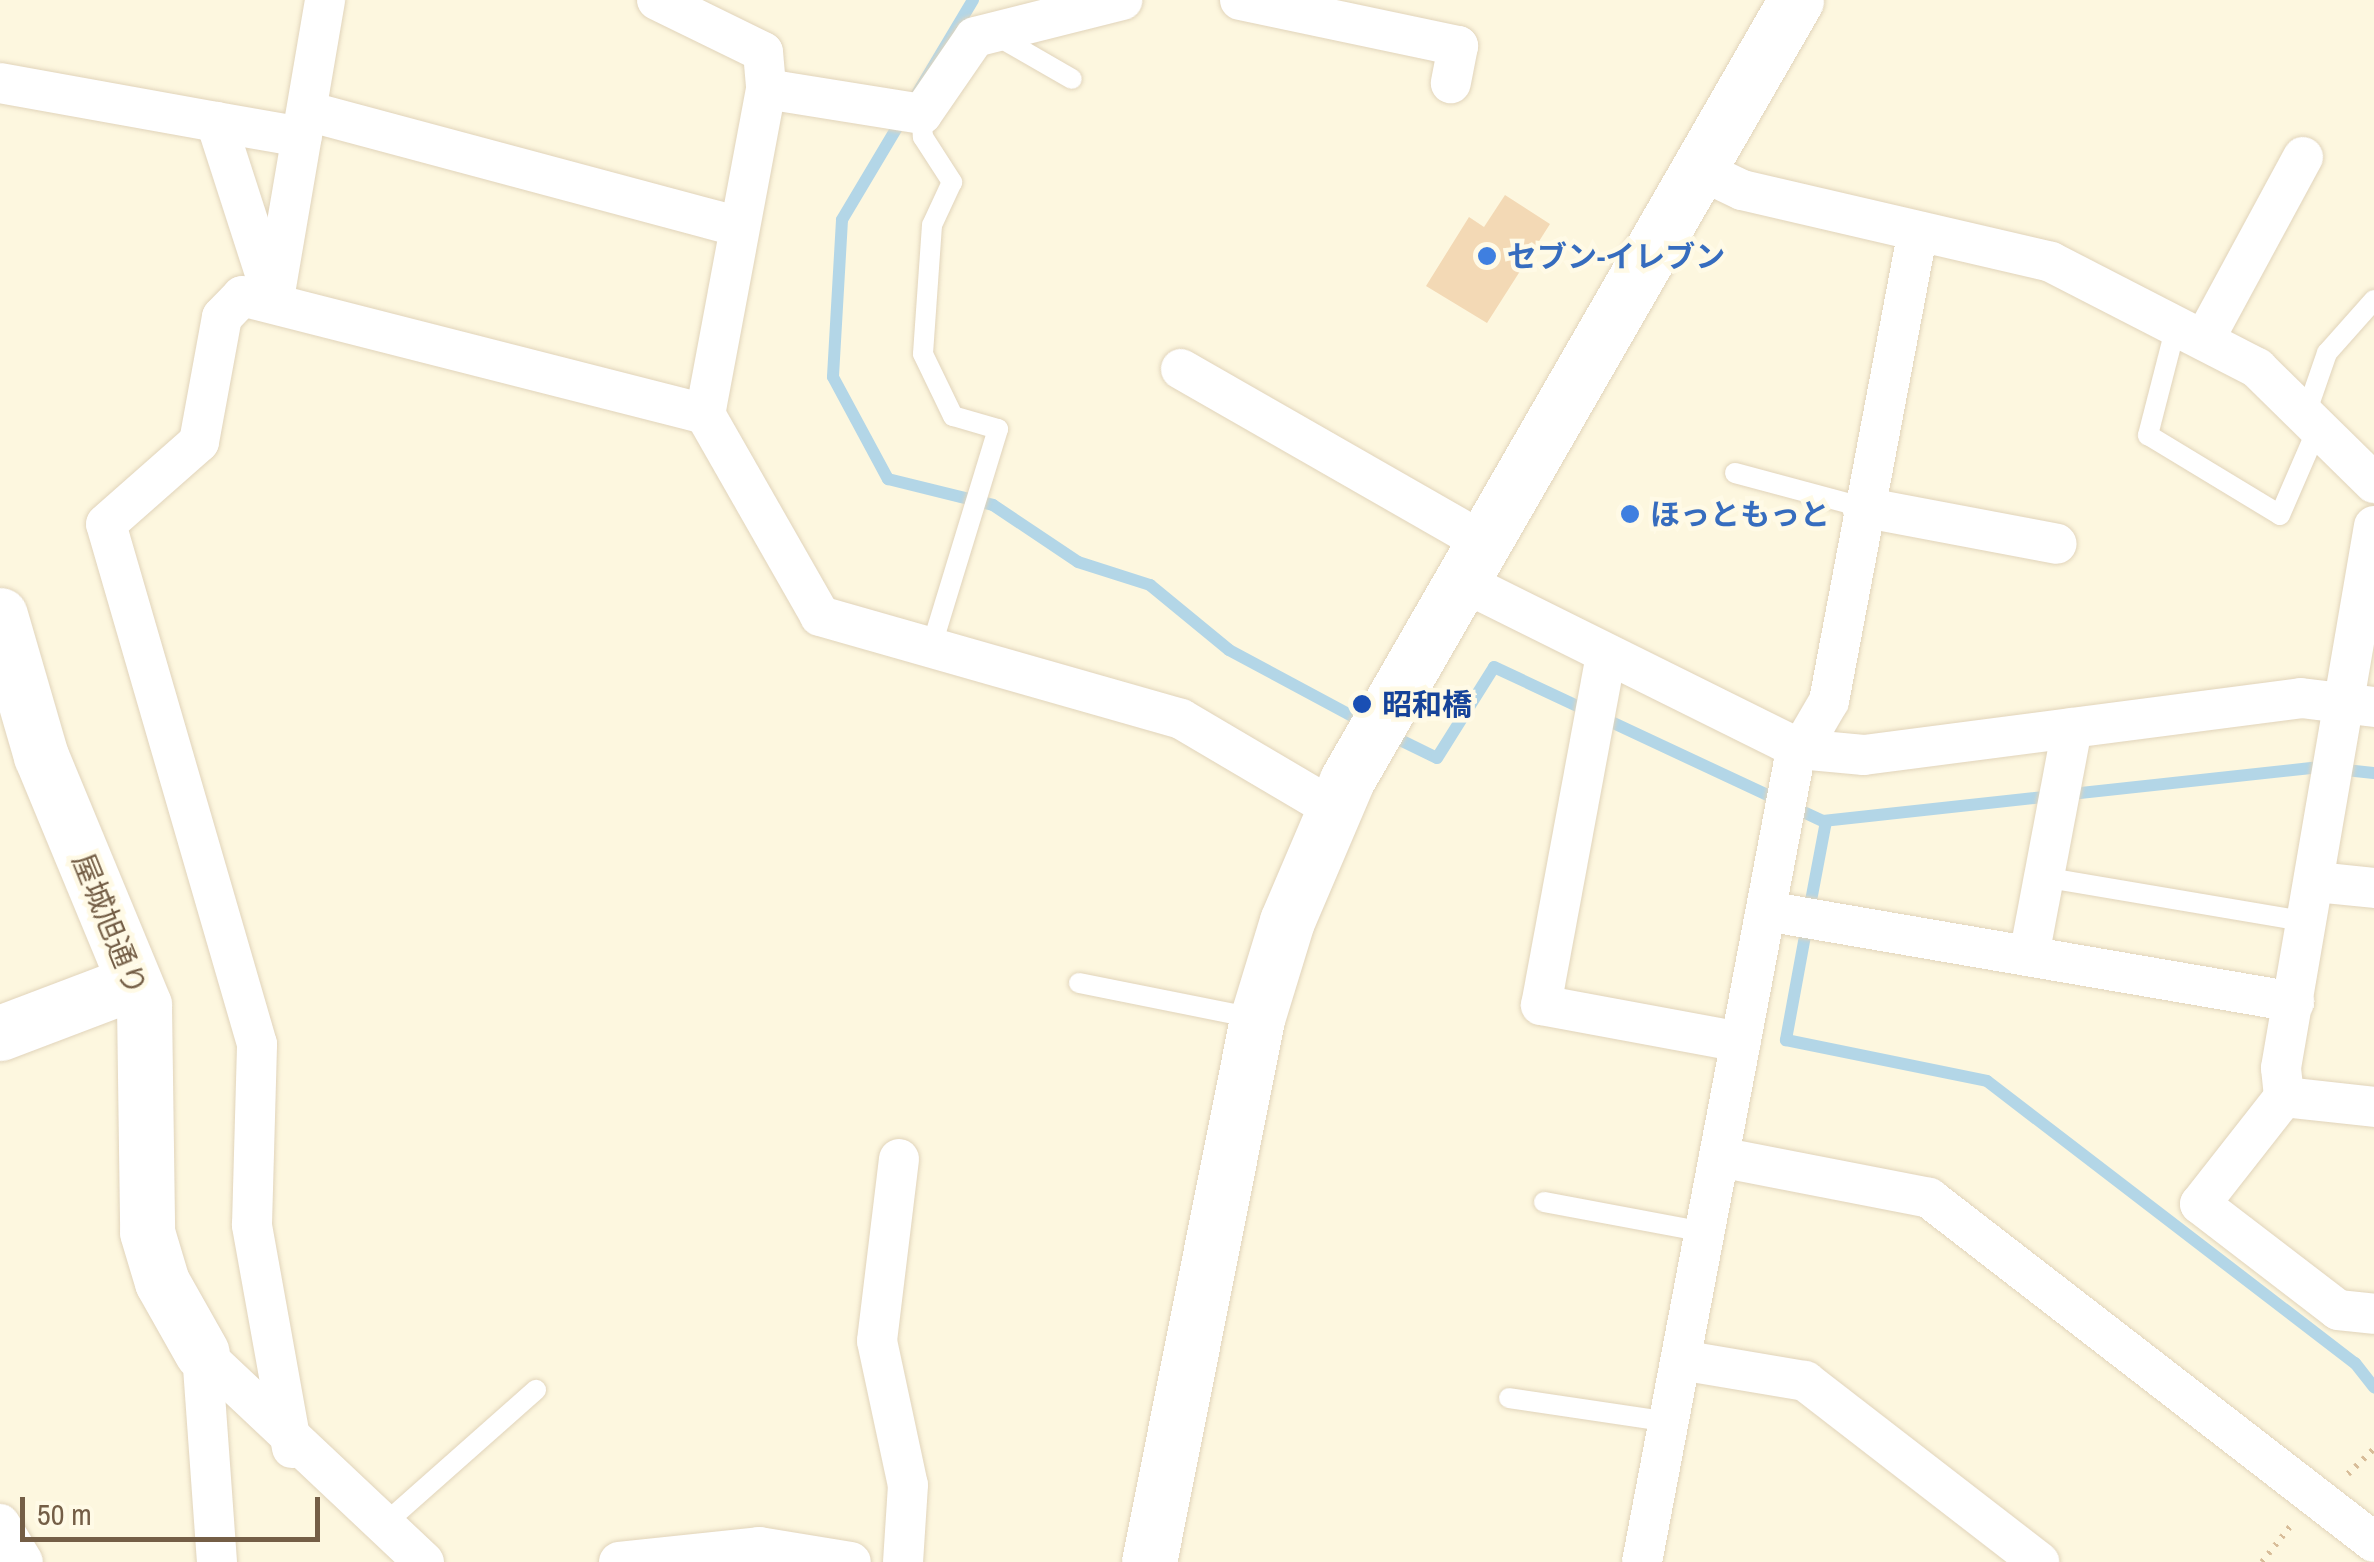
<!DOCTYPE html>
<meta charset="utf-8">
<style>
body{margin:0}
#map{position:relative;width:2374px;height:1562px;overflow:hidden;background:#fdf7df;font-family:"Archivo Narrow","Noto Sans JP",sans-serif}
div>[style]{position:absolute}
.stream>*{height:12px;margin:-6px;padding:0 6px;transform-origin:6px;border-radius:6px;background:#b3d6e7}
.building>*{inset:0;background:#f3d9b5}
.path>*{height:6px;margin-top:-3px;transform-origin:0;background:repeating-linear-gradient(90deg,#d8bd99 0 2.5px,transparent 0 10.5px)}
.roads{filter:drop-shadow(0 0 2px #e1d4bb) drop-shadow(0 0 2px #e1d4bb)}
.lane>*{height:20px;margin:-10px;padding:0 10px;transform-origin:10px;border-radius:10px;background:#fff}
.street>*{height:40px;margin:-20px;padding:0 20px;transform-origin:20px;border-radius:20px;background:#fff}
.secondary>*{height:55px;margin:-27.5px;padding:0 27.5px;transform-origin:27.5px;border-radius:27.5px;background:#fff}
.dots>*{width:28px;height:28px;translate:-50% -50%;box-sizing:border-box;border:5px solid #fffae6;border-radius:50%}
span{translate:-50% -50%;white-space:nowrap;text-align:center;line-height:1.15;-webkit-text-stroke:9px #fffae6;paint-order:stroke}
.shop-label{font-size:30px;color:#366cbe;font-weight:700}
.left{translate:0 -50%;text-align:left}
.transit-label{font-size:30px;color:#164399;font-weight:700}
.street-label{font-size:30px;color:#745e46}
.scale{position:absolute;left:20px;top:1497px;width:300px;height:45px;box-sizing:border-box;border:5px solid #745e46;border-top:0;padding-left:12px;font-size:30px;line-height:35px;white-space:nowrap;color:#745e46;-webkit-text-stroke:8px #fffae6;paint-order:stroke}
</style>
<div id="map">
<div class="stream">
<div style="left:973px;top:0;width:256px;rotate:120.8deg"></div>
<div style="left:842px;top:220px;width:157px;rotate:93.3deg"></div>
<div style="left:833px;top:377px;width:116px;rotate:61.7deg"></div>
<div style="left:888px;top:479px;width:108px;rotate:13.9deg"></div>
<div style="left:993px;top:505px;width:102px;rotate:33.8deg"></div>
<div style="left:1078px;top:562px;width:76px;rotate:17.7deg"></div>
<div style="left:1150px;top:585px;width:102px;rotate:39.4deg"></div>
<div style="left:1229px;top:650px;width:157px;rotate:28.2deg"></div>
<div style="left:1390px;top:735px;width:52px;rotate:26.1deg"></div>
<div style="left:1437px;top:758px;width:107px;rotate:-57.9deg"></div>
<div style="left:1494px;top:667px;width:363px;rotate:25.1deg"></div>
<div style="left:1823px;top:821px;width:498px;rotate:-6.2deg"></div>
<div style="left:2318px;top:767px;width:56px;rotate:6.1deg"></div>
<div style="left:1810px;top:906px;width:86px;rotate:-79.3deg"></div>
<div style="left:1805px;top:936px;width:106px;rotate:100.4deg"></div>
<div style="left:1786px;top:1040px;width:205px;rotate:11.5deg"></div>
<div style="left:1987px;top:1081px;width:464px;rotate:37.5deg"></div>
<div style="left:2355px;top:1363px;width:31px;rotate:52deg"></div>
</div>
<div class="building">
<div style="clip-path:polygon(1505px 195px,1550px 224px,1487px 323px,1426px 286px,1469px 217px,1484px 227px)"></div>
</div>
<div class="path">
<div style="left:2348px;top:1474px;width:36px;rotate:-44deg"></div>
<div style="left:2262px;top:1562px;width:48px;rotate:-51.7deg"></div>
</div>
<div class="roads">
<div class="lane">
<div style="left:992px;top:33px;width:92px;rotate:29.9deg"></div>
<div style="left:922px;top:114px;width:23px;rotate:88deg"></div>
<div style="left:923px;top:137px;width:54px;rotate:57.2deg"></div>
<div style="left:952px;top:182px;width:47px;rotate:114.9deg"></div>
<div style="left:932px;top:225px;width:129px;rotate:94deg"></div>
<div style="left:923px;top:354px;width:69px;rotate:64.2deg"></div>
<div style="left:953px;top:416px;width:47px;rotate:16.1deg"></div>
<div style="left:998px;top:429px;width:233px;rotate:107deg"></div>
<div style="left:2176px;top:326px;width:113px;rotate:104.4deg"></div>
<div style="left:2148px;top:435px;width:154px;rotate:31.2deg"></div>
<div style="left:2280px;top:515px;width:88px;rotate:-66.6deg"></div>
<div style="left:2315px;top:434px;width:32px;rotate:-99deg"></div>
<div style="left:2310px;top:402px;width:52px;rotate:-70.9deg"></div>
<div style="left:2327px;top:353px;width:71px;rotate:-48.4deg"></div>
<div style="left:1735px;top:473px;width:131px;rotate:15deg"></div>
<div style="left:2043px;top:877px;width:269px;rotate:9.6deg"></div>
<div style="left:1079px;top:983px;width:178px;rotate:11.3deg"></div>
<div style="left:1544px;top:1202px;width:164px;rotate:10.6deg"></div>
<div style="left:1509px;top:1398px;width:162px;rotate:8.5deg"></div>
<div style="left:381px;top:1527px;width:207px;rotate:-41.5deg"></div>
</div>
<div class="street">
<div style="left:657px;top:0;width:118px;rotate:26.1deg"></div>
<div style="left:763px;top:52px;width:37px;rotate:85deg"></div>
<div style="left:766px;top:89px;width:331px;rotate:100.6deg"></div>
<div style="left:1240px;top:0;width:223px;rotate:11.9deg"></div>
<div style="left:1458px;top:46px;width:38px;rotate:101deg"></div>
<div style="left:0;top:83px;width:219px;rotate:10.2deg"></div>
<div style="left:216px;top:122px;width:189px;rotate:72.1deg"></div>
<div style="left:766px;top:89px;width:158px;rotate:9.1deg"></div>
<div style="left:922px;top:114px;width:93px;rotate:-55.5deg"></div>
<div style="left:975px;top:37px;width:152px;rotate:-14.1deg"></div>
<div style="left:307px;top:111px;width:447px;rotate:15deg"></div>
<div style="left:216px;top:122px;width:87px;rotate:9.9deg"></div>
<div style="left:1698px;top:169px;width:49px;rotate:25.5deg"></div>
<div style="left:1742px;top:190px;width:317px;rotate:13.1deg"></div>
<div style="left:2051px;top:262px;width:232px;rotate:27.2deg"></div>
<div style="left:2257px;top:368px;width:164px;rotate:44.5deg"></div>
<div style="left:275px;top:293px;width:297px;rotate:-80.3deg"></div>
<div style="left:2204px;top:340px;width:208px;rotate:-61.6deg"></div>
<div style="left:1181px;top:369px;width:346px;rotate:29.8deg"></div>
<div style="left:1862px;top:507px;width:198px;rotate:10.7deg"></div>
<div style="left:2374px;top:526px;width:550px;rotate:99.74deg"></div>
<div style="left:2281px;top:1068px;width:29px;rotate:84deg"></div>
<div style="left:2284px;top:1097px;width:136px;rotate:128.1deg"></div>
<div style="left:2200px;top:1204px;width:174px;rotate:37.5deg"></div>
<div style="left:2338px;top:1310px;width:36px;rotate:6deg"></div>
<div style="left:1459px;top:580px;width:380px;rotate:26.4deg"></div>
<div style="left:1799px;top:749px;width:65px;rotate:5.3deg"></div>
<div style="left:1864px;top:755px;width:441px;rotate:-7.4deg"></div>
<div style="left:2301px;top:698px;width:74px;rotate:7deg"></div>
<div style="left:1606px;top:655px;width:356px;rotate:100.5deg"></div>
<div style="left:1541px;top:1005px;width:203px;rotate:10.5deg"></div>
<div style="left:2316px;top:882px;width:58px;rotate:5.9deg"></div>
<div style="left:1766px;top:911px;width:536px;rotate:9.78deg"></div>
<div style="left:2029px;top:956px;width:232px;rotate:-79.3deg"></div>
<div style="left:2284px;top:1097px;width:91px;rotate:6.3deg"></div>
<div style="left:1719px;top:1157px;width:214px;rotate:11deg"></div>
<div style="left:1929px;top:1198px;width:562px;rotate:37.71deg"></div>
<div style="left:899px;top:1159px;width:183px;rotate:96.9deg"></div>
<div style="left:877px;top:1341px;width:147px;rotate:77.9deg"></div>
<div style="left:908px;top:1485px;width:77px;rotate:93.7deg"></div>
<div style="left:202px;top:1353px;width:305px;rotate:43.3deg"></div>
<div style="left:202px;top:1353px;width:210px;rotate:85.9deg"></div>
<div style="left:1681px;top:1360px;width:126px;rotate:9.6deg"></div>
<div style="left:1805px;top:1381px;width:296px;rotate:37.7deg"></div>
<div style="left:292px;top:1448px;width:227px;rotate:-100.2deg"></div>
<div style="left:252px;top:1225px;width:181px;rotate:-88.4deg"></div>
<div style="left:257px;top:1044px;width:541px;rotate:-106.19deg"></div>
<div style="left:106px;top:524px;width:124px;rotate:-41.4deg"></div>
<div style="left:199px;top:442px;width:127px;rotate:-79.6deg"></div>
<div style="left:222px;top:317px;width:29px;rotate:-46deg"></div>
<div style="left:242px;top:296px;width:478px;rotate:14.3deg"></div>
<div style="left:705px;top:414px;width:232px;rotate:60.3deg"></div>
<div style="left:820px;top:616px;width:375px;rotate:15.9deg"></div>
<div style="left:1181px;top:719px;width:178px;rotate:30.5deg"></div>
<div style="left:0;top:1524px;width:44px;rotate:58.8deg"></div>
<div style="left:619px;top:1562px;width:141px;rotate:-6.1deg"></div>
<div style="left:759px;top:1547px;width:93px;rotate:9.3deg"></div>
<div style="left:1642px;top:1562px;width:815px;rotate:-79.26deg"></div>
<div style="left:1794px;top:761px;width:69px;rotate:-59.7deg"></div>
<div style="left:1829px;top:701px;width:478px;rotate:-79.3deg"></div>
</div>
<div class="secondary">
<div style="left:0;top:615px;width:147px;rotate:73.8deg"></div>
<div style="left:41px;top:756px;width:269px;rotate:67.5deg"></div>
<div style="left:144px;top:1005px;width:227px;rotate:89.2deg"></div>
<div style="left:147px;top:1232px;width:52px;rotate:73.3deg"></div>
<div style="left:162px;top:1282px;width:81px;rotate:60.6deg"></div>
<div style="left:0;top:1033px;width:143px;rotate:-20.8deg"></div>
<div style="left:1149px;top:1562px;width:554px;rotate:-78.75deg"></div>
<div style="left:1257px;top:1019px;width:102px;rotate:-73deg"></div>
<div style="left:1287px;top:921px;width:153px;rotate:-66.9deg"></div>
<div style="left:1347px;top:780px;width:900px;rotate:-60.07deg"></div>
</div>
</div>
<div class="dots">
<div style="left:1487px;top:256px;background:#3f7fe0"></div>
<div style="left:1630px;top:514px;background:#3f7fe0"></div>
<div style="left:1362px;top:704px;background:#1a4fb4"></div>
</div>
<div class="shop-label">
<span class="left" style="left:1507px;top:256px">セブン-イレブン</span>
<span class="left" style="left:1650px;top:514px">ほっともっと</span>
</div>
<div class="transit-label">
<span class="left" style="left:1382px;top:704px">昭和橋</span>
</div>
<div class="street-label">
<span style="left:110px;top:924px;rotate:68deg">屋城旭通り</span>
</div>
<div class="scale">50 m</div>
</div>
